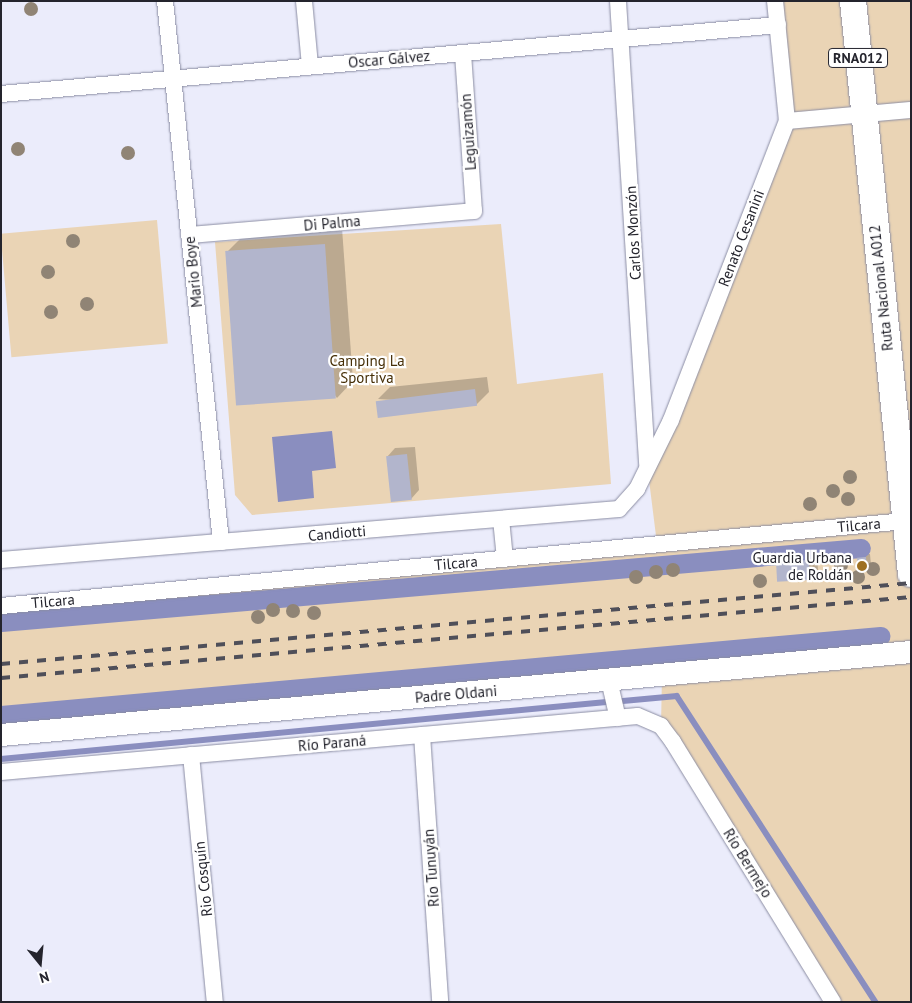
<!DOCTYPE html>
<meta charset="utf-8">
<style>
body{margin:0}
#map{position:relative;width:912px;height:1003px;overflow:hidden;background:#ebecfb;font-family:"PT Sans",sans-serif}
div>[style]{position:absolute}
.green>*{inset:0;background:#ead4b5;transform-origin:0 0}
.water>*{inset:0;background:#8a8ebf}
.shadow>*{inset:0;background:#0003}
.stream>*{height:5.5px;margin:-2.75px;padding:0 2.75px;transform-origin:2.75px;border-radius:2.75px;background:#8a8ebf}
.canal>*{height:19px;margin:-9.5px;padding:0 9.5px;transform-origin:9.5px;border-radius:9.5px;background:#8a8ebf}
.building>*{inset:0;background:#b2b5cc;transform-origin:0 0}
.roads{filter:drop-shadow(0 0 1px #8b8da3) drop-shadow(0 0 1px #8b8da3)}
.minor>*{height:16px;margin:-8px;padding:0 8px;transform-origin:8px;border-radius:8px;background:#fff}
.secondary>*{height:22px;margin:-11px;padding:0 11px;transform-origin:11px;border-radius:11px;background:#fff}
.trunk>*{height:26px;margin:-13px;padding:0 13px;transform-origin:13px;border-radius:13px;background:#fff}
.rail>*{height:4px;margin-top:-2px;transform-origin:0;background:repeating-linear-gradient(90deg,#4f4f59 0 9px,transparent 0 18px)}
.trees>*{width:14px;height:14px;margin:-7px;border-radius:50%;background:#908475}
.dots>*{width:14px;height:14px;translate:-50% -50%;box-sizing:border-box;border:2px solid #fff;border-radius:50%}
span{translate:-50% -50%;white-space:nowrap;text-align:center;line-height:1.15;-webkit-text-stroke:4.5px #fff;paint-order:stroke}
.shield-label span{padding:1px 4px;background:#fff;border:1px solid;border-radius:4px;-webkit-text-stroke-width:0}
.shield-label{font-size:14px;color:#24242d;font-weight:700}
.street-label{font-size:15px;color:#24242d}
.park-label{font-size:15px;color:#462f07}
.poi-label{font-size:15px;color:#24242d}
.right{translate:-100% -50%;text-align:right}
.frame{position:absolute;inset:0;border:2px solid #24242d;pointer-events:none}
.north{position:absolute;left:15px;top:938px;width:50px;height:50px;-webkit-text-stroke:4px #fff;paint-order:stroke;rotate:163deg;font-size:14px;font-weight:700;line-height:20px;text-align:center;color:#24242d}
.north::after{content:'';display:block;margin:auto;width:18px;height:22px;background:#24242d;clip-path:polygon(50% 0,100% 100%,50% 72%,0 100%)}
</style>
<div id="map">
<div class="green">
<div style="clip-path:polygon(775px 1px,911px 1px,911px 1002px,833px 1002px,661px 726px,662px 675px,1px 735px,1px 606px,657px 544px,647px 464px,787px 121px)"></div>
<div style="left:157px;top:220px;width:124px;height:157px;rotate:85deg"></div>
<div style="clip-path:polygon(501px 224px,517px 384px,603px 373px,611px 484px,252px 515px,235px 495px,215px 242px)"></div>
</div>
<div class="water">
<div style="clip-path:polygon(332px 431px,336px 468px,312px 471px,314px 498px,278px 502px,272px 437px)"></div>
</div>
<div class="shadow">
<div style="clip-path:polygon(342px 228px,353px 381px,337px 398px,226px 253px,243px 236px)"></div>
<div style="clip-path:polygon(487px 377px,489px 392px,476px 405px,378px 399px,390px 387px)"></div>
<div style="clip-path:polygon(415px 447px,419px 490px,411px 499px,387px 457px,395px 448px)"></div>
<div style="clip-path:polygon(817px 552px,818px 570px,809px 578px,777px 562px,785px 554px)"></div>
<div style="clip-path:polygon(862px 554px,870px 554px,871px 565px,867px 569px,858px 558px)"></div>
</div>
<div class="stream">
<div style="left:623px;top:701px;width:54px;rotate:-5.3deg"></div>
<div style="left:677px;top:696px;width:365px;rotate:57deg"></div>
<div style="left:1px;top:759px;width:608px;rotate:-5.38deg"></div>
</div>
<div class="canal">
<div style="left:1px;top:622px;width:863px;rotate:-4.92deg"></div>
<div style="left:1px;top:715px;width:883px;rotate:-5.14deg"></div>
</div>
<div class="building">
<div style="left:325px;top:244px;width:155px;height:100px;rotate:86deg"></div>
<div style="left:475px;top:389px;width:17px;height:100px;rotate:83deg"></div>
<div style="left:407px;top:454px;width:46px;height:21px;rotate:84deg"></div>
<div style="left:866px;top:557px;width:13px;height:9px;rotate:86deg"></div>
<div style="left:809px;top:560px;width:20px;height:33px;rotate:87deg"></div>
</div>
<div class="roads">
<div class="minor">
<div style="left:165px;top:1px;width:544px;rotate:84.09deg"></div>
<div style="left:304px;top:1px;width:65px;rotate:84.7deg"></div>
<div style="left:618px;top:1px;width:464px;rotate:86.4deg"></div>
<div style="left:1px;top:94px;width:780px;rotate:-5.07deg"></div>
<div style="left:787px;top:121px;width:124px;rotate:-5.1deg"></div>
<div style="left:189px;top:235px;width:286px;rotate:-4.8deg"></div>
<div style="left:474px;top:211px;width:158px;rotate:-94deg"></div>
<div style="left:501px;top:519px;width:40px;rotate:84.3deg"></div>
<div style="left:1px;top:560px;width:620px;rotate:-4.72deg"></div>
<div style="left:619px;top:509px;width:27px;rotate:-48deg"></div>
<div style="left:637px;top:489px;width:77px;rotate:-63.8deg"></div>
<div style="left:671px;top:420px;width:321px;rotate:-68.8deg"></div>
<div style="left:787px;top:121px;width:121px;rotate:-95.7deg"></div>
<div style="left:1px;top:606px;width:908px;rotate:-5.37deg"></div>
<div style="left:609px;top:680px;width:39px;rotate:77deg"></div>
<div style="left:422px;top:735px;width:268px;rotate:86.1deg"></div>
<div style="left:191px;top:755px;width:248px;rotate:84.5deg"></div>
<div style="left:1px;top:772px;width:639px;rotate:-5.02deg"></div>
<div style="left:638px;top:716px;width:25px;rotate:23deg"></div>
<div style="left:661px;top:726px;width:20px;rotate:53deg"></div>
<div style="left:673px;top:742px;width:305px;rotate:58.4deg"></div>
</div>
<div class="secondary">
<div style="left:1px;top:735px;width:914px;rotate:-5.21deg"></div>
</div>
<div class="trunk">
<div style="left:853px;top:1px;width:576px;rotate:84.22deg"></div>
</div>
</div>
<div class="rail">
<div style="left:1px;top:664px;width:914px;rotate:-5.09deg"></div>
<div style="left:1px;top:678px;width:914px;rotate:-5.09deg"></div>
</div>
<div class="trees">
<div style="left:31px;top:9px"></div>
<div style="left:18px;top:149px"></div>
<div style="left:128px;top:153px"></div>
<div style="left:73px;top:241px"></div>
<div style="left:48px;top:272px"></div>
<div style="left:87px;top:304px"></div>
<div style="left:51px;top:312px"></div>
<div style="left:850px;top:477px"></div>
<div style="left:833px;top:491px"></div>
<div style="left:848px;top:499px"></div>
<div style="left:810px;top:504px"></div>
<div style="left:841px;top:565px"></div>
<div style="left:873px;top:569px"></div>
<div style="left:673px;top:570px"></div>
<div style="left:656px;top:572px"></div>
<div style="left:636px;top:577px"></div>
<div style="left:858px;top:577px"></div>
<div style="left:760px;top:581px"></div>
<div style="left:273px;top:610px"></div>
<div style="left:293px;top:611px"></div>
<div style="left:314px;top:613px"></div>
<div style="left:258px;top:617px"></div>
</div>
<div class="dots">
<div style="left:862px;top:566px;background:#9e7022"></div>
</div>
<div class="shield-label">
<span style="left:858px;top:58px">RNA012</span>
</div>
<div class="street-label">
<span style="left:389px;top:59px;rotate:-5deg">Oscar Gálvez</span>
<span style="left:468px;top:132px;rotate:-94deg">Leguizamón</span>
<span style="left:332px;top:223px;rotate:-5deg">Di Palma</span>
<span style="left:633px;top:233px;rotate:-93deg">Carlos Monzón</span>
<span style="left:741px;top:238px;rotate:-69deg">Renato Cesanini</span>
<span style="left:193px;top:272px;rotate:-96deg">Mario Boye</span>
<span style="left:881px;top:288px;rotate:-96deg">Ruta Nacional A012</span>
<span style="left:859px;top:525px;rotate:-5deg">Tilcara</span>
<span style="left:337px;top:533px;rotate:-5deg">Candiotti</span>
<span style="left:456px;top:563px;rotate:-5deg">Tilcara</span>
<span style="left:53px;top:601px;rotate:-5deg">Tilcara</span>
<span style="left:456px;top:694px;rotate:-5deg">Padre Oldani</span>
<span style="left:332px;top:743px;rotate:-5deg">Río Paraná</span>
<span style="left:748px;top:863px;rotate:58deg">Río Bermejo</span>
<span style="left:431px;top:868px;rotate:-94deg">Río Tunuyán</span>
<span style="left:203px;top:879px;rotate:-96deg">Rio Cosquín</span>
</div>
<div class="park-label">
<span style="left:367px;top:369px">Camping La<br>Sportiva</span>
</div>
<div class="poi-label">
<span class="right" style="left:852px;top:566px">Guardia Urbana<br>de Roldán</span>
</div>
<div class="frame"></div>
<div class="north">N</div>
</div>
